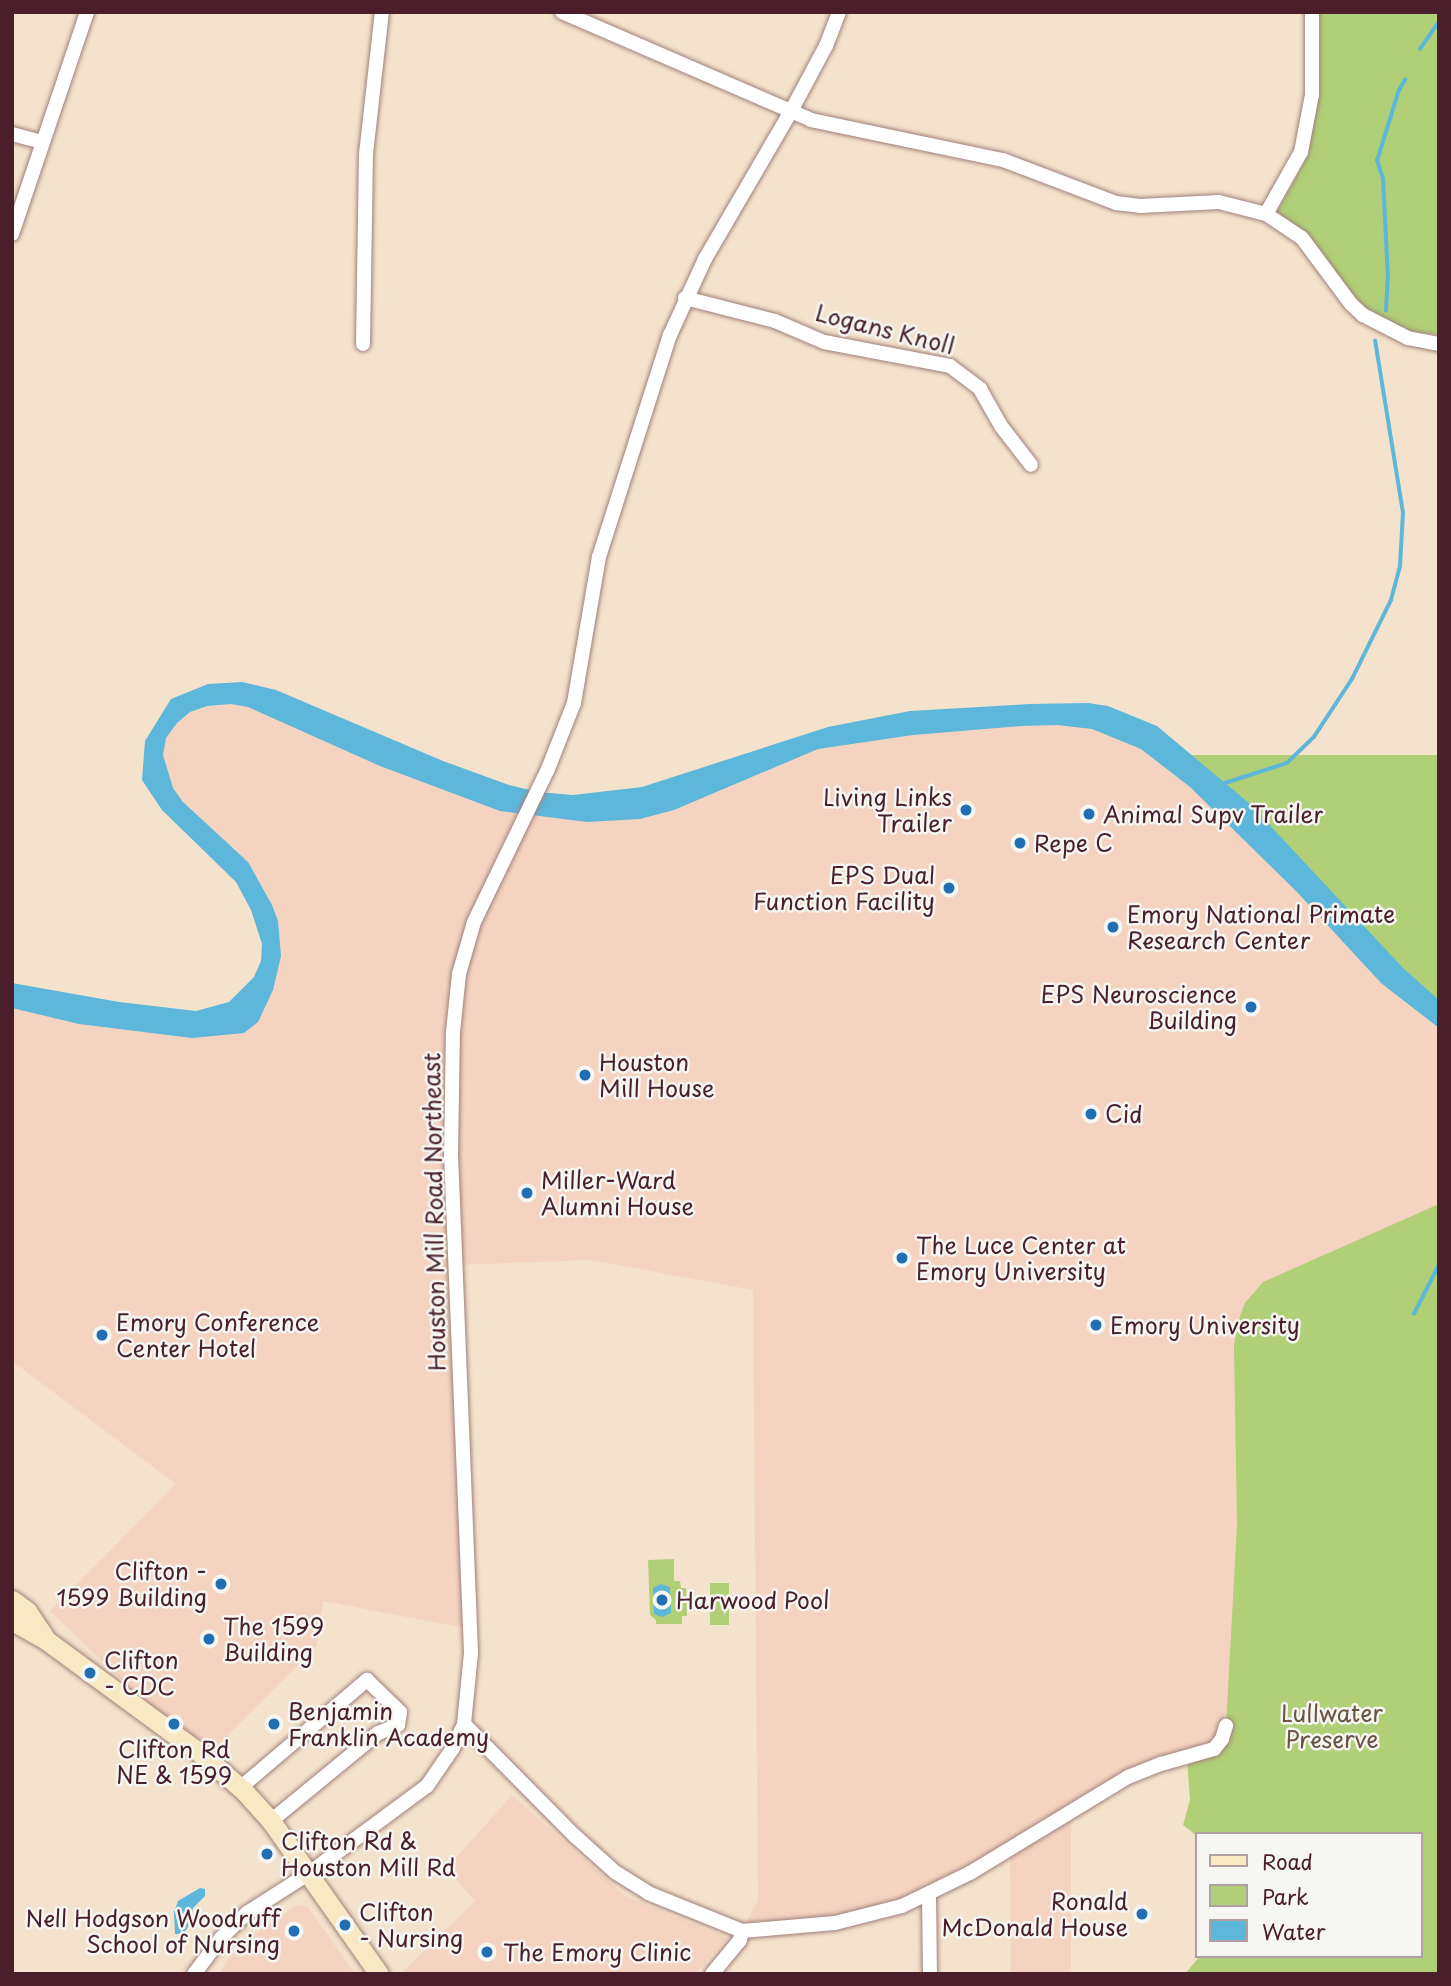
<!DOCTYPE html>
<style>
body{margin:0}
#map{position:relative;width:1451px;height:1986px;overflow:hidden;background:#f5e2cc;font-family:"Playpen Sans",sans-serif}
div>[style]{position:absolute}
.built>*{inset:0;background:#f4d3c0}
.green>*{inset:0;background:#b0cf76;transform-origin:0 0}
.water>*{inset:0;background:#5cb7da}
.stream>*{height:3.5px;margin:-1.75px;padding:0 1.75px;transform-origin:1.75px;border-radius:1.75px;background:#5cb7da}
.roads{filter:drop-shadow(0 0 2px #a0807c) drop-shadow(0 0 2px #a0807c)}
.street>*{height:14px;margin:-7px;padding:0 7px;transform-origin:7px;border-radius:7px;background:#fff}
.secondary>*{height:19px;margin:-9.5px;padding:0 9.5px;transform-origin:9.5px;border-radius:9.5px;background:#f8e8c3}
.dots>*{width:19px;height:19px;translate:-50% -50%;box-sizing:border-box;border:4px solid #f6f6f2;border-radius:50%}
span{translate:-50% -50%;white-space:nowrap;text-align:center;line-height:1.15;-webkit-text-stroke:5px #f6f6f2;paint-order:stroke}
.street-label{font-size:23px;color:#4a1f2b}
.poi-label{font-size:23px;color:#4a1f2b}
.right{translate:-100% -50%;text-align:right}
.left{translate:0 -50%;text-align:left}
.park-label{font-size:23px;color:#695442}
.frame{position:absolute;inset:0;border:14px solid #4a1f2b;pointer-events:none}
.legend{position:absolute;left:1195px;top:1832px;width:228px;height:126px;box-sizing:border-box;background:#f6f6f2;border:2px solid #b1a0a2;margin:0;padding:9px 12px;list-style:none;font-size:21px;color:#4a1f2b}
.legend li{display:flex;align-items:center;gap:14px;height:35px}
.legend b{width:35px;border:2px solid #b1a0a2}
</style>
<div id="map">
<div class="built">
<div style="clip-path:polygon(223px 697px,441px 775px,611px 809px,790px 747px,999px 718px,1132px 732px,1439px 1011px,1439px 1974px,1185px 1974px,1200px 1956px,1421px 1956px,1421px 1834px,1248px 1760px,1160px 1764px,902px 1906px,742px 1931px,758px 1900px,753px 1290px,591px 1260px,455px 1265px,470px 1629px,323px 1601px,317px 1646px,204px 1759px,50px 1611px,176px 1484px,12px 1361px,12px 999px,214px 1025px,265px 981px,264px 913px,162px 792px,162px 725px)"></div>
<div style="clip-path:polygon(512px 1795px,625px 1896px,727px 1938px,695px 1974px,401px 1974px,475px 1901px,442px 1863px,454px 1860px)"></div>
<div style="clip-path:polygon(1071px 1821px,1071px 1974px,1011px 1974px,1010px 1856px)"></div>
<div style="clip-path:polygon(297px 1905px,308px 1907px,355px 1974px,219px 1974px,230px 1957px,252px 1936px)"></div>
</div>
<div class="green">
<div style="clip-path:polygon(1320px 12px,1439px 12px,1439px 334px,1411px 333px,1379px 320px,1356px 298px,1306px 233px,1277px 212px,1308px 155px,1318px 97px)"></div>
<div style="clip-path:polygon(1171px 755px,1439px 755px,1439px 1011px)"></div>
<div style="clip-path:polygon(1439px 1204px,1439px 1974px,1185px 1974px,1200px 1956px,1421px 1956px,1421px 1834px,1197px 1836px,1183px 1825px,1190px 1800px,1187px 1757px,1205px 1754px,1226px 1726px,1237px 1525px,1234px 1345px,1240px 1316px,1245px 1303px,1263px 1282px)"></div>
<div style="clip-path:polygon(674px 1559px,674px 1581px,680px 1581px,681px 1588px,686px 1588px,687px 1616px,682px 1616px,682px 1624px,656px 1624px,656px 1620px,650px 1615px,648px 1560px)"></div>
<div style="left:710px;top:1583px;width:19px;height:42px"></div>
</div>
<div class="water">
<div style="clip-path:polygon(242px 682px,276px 690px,443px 761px,509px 785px,538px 792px,573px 795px,642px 787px,828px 727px,910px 711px,1031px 704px,1088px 703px,1108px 706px,1157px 726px,1250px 804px,1403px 968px,1439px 1000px,1439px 1028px,1381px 983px,1297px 892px,1190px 787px,1141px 749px,1092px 729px,1057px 725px,1022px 726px,913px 735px,818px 749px,674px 810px,640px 819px,587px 822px,500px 811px,380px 766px,248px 707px,231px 704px,207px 706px,190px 712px,177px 723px,166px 738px,163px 755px,173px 788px,183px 802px,248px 862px,272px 905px,278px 921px,281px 956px,273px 990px,258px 1022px,244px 1033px,192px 1038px,79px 1024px,12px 1008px,12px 983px,119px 1002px,196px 1011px,229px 1002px,254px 977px,261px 961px,262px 944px,251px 910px,236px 882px,162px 810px,142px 780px,145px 741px,171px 699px,208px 684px)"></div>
<div style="clip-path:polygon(661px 1584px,670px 1587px,671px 1613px,662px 1617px,654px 1614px,653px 1588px)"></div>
<div style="clip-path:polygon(200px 1888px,205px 1889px,205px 1896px,193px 1908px,188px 1927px,183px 1934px,175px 1934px,174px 1912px,178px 1901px)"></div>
</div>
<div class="stream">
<div style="left:1420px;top:49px;width:33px;rotate:-55deg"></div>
<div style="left:1386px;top:311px;width:33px;rotate:-87deg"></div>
<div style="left:1388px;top:278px;width:99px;rotate:-92.9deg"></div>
<div style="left:1383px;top:179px;width:19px;rotate:-108deg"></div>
<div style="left:1377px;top:161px;width:74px;rotate:-72.8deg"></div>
<div style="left:1399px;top:90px;width:12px;rotate:-59deg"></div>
<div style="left:1222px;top:784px;width:68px;rotate:-17.9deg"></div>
<div style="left:1287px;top:763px;width:37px;rotate:-44deg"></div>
<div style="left:1314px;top:737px;width:69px;rotate:-56.8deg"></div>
<div style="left:1352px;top:679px;width:88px;rotate:-63.7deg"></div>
<div style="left:1391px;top:600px;width:35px;rotate:-75deg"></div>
<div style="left:1400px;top:566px;width:53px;rotate:-86.8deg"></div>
<div style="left:1403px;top:513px;width:174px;rotate:-99.2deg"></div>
<div style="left:1414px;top:1314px;width:55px;rotate:-63deg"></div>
</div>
<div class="roads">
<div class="street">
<div style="left:562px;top:12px;width:271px;rotate:23.4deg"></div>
<div style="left:811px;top:120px;width:196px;rotate:11.8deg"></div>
<div style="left:1003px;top:160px;width:121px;rotate:20.8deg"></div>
<div style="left:1116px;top:203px;width:24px;rotate:7deg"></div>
<div style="left:1140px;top:206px;width:79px;rotate:-2.9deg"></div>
<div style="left:1219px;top:202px;width:49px;rotate:14.3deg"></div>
<div style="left:1266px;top:214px;width:43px;rotate:33.7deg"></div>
<div style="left:1302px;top:238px;width:82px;rotate:53.4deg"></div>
<div style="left:1351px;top:304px;width:16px;rotate:43deg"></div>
<div style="left:1363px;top:315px;width:51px;rotate:27.1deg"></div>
<div style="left:1408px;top:338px;width:32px;rotate:11deg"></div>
<div style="left:12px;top:134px;width:31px;rotate:15deg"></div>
<div style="left:1266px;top:214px;width:71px;rotate:-60.6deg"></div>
<div style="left:1301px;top:152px;width:58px;rotate:-79.1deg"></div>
<div style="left:1312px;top:95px;width:83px;rotate:-90deg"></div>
<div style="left:12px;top:234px;width:234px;rotate:-71.3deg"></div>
<div style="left:685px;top:298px;width:93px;rotate:14.3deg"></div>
<div style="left:775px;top:321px;width:53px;rotate:23.2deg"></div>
<div style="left:824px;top:342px;width:128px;rotate:10.8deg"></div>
<div style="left:950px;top:366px;width:38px;rotate:37deg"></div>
<div style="left:980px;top:389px;width:43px;rotate:60.4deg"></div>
<div style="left:1001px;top:426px;width:49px;rotate:52.4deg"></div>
<div style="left:363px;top:344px;width:190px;rotate:-89.1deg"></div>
<div style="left:366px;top:154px;width:143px;rotate:-83.6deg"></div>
<div style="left:464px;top:1724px;width:158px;rotate:45.3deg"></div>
<div style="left:575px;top:1836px;width:54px;rotate:42deg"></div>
<div style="left:615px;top:1872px;width:39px;rotate:32deg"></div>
<div style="left:648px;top:1893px;width:101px;rotate:22deg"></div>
<div style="left:240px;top:1788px;width:167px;rotate:-40.4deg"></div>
<div style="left:367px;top:1680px;width:46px;rotate:44.1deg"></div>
<div style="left:400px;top:1712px;width:13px;rotate:99deg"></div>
<div style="left:398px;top:1725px;width:22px;rotate:158deg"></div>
<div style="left:378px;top:1733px;width:139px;rotate:140.6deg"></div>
<div style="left:929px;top:1894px;width:80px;rotate:89.3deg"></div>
<div style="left:194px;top:1974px;width:46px;rotate:-52.9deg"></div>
<div style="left:222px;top:1937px;width:35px;rotate:-44deg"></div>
<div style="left:247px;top:1913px;width:72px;rotate:-32.6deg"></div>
<div style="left:308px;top:1874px;width:148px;rotate:-36.5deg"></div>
<div style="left:427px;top:1786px;width:46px;rotate:-55.6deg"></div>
<div style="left:453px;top:1748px;width:26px;rotate:-65deg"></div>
<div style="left:464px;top:1724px;width:72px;rotate:-84.4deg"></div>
<div style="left:471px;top:1652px;width:496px;rotate:-92.3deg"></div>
<div style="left:451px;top:1156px;width:124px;rotate:-89.1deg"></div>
<div style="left:453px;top:1032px;width:58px;rotate:-84.1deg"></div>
<div style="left:459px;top:974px;width:54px;rotate:-73.9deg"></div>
<div style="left:474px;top:922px;width:170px;rotate:-64.2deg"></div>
<div style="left:548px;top:769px;width:71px;rotate:-68.5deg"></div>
<div style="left:574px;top:703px;width:148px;rotate:-80.3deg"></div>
<div style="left:599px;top:557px;width:233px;rotate:-72.3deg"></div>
<div style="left:670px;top:335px;width:84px;rotate:-65.3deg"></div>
<div style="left:705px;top:259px;width:169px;rotate:-59.8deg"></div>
<div style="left:790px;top:113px;width:76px;rotate:-61.8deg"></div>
<div style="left:826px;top:46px;width:36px;rotate:-69deg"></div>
<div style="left:712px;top:1974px;width:44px;rotate:-50.5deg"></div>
<div style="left:740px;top:1940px;width:9px;rotate:-77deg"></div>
<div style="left:742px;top:1931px;width:93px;rotate:-4.9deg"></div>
<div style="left:835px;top:1923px;width:69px;rotate:-14.2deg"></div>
<div style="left:902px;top:1906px;width:76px;rotate:-25.9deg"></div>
<div style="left:970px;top:1873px;width:185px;rotate:-31.3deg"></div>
<div style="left:1128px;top:1777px;width:35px;rotate:-22deg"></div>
<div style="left:1161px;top:1764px;width:55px;rotate:-15.8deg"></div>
<div style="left:1214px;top:1749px;width:13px;rotate:-51deg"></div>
<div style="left:1222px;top:1739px;width:14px;rotate:-73deg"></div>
</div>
<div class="secondary">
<div style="left:12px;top:1600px;width:19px;rotate:36deg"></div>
<div style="left:27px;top:1611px;width:30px;rotate:56deg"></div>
<div style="left:12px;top:1621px;width:39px;rotate:29deg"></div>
<div style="left:46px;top:1640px;width:197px;rotate:36.3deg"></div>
<div style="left:205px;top:1757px;width:50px;rotate:41deg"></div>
<div style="left:243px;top:1790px;width:42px;rotate:47.9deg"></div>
<div style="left:271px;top:1821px;width:187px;rotate:54.8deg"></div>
</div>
</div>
<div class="dots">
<div style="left:966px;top:810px;background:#1f6fb2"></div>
<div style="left:1089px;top:814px;background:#1f6fb2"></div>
<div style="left:1020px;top:843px;background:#1f6fb2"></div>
<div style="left:949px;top:888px;background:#1f6fb2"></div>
<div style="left:1113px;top:927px;background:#1f6fb2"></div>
<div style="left:1251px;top:1007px;background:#1f6fb2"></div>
<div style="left:585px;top:1075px;background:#1f6fb2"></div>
<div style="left:1091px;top:1114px;background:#1f6fb2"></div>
<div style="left:527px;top:1193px;background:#1f6fb2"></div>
<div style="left:902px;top:1258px;background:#1f6fb2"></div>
<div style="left:1096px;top:1325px;background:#1f6fb2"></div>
<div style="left:102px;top:1335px;background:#1f6fb2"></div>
<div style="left:221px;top:1584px;background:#1f6fb2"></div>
<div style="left:662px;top:1600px;background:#1f6fb2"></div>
<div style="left:209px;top:1639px;background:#1f6fb2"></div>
<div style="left:90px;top:1673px;background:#1f6fb2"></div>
<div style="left:174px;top:1724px;background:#1f6fb2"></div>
<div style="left:274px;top:1724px;background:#1f6fb2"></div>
<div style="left:267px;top:1854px;background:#1f6fb2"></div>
<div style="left:1142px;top:1914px;background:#1f6fb2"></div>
<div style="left:345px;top:1925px;background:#1f6fb2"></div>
<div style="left:294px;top:1931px;background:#1f6fb2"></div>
<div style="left:487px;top:1952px;background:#1f6fb2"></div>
</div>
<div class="street-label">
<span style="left:885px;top:329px;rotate:14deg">Logans Knoll</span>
<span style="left:434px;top:1212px;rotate:-91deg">Houston Mill Road Northeast</span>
</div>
<div class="poi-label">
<span class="right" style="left:952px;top:810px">Living Links<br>Trailer</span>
<span class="left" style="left:1103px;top:814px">Animal Supv Trailer</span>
<span class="left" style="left:1034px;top:843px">Repe C</span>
<span class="right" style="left:935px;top:888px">EPS Dual<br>Function Facility</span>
<span class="left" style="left:1127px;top:927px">Emory National Primate<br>Research Center</span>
<span class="right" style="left:1237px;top:1007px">EPS Neuroscience<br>Building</span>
<span class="left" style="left:599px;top:1075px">Houston<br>Mill House</span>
<span class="left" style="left:1105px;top:1114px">Cid</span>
<span class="left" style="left:541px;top:1193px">Miller-Ward<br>Alumni House</span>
<span class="left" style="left:916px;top:1258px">The Luce Center at<br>Emory University</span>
<span class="left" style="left:116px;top:1335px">Emory Conference<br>Center Hotel</span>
<span class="left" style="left:1110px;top:1325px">Emory University</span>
<span class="right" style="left:207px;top:1584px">Clifton -<br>1599 Building</span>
<span class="left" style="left:676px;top:1600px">Harwood Pool</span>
<span class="left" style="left:223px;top:1639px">The 1599<br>Building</span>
<span class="left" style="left:104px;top:1673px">Clifton<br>- CDC</span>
<span class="left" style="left:288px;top:1724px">Benjamin<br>Franklin Academy</span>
<span style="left:174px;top:1762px">Clifton Rd<br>NE &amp; 1599</span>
<span class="left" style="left:281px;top:1854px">Clifton Rd &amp;<br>Houston Mill Rd</span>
<span class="right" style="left:1128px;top:1914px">Ronald<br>McDonald House</span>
<span class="left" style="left:359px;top:1925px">Clifton<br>- Nursing</span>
<span class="right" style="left:280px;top:1931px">Nell Hodgson Woodruff<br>School of Nursing</span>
<span class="left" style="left:503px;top:1952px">The Emory Clinic</span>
</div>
<div class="park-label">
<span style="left:1332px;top:1726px">Lullwater<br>Preserve</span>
</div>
<div class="frame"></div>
<ul class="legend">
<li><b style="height:9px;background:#f8e8c3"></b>Road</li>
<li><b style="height:19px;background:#b0cf76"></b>Park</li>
<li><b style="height:19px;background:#5cb7da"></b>Water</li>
</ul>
</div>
